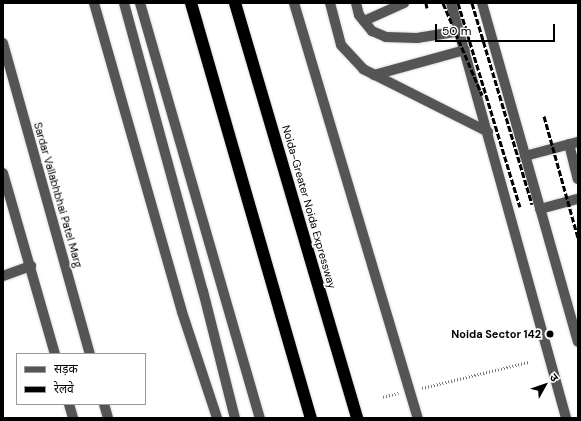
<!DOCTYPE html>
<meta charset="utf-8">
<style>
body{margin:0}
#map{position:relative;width:581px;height:421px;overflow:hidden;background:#fff;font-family:"DM Sans","Noto Sans Devanagari",sans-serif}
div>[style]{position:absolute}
.path>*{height:2.5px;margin-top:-1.25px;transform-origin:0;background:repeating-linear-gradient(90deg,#777 0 1px,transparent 0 3px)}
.roads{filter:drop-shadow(0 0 1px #dbdbdb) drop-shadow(0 0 1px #dbdbdb)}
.minor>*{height:10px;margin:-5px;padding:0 5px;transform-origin:5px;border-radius:5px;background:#555}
.highway>*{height:12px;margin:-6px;padding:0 6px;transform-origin:6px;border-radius:6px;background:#000}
.rail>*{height:3px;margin-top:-1.5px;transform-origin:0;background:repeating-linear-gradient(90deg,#000 0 6px,transparent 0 8px)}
.dots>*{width:11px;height:11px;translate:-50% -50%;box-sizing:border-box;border:2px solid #fff;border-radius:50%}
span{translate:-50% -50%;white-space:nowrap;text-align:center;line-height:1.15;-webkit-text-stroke:3.5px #fff;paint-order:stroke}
.street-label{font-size:11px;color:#000}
.poi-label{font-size:11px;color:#000;font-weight:700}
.right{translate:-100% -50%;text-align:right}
.frame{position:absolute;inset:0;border:4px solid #000;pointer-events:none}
.legend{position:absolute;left:16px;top:353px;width:130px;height:52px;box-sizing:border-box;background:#fff;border:1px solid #999;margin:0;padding:5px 7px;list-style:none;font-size:12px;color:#000}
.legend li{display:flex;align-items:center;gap:8px;height:20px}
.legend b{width:20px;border:1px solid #999}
.north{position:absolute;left:525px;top:365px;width:40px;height:40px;-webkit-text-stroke:3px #fff;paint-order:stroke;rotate:50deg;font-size:11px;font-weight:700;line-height:16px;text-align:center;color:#000}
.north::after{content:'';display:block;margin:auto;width:14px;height:18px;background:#000;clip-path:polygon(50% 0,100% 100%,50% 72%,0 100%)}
.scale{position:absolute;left:435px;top:24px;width:120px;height:18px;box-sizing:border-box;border:2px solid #000;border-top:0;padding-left:5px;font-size:12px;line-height:14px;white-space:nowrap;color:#000;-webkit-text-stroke:3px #fff;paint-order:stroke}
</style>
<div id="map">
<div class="path">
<div style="left:422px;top:388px;width:110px;rotate:-13.7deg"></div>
<div style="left:383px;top:397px;width:16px;rotate:-15deg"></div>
</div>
<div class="roads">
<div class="minor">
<div style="left:94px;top:3px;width:321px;rotate:74.1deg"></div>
<div style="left:182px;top:312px;width:112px;rotate:71.7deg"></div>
<div style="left:124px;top:3px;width:299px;rotate:74.7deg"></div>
<div style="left:203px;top:291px;width:131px;rotate:75.9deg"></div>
<div style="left:140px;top:3px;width:432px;rotate:73.9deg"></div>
<div style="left:294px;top:3px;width:433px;rotate:73.4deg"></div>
<div style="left:330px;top:3px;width:43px;rotate:75.3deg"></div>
<div style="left:341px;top:45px;width:33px;rotate:47deg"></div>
<div style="left:363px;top:69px;width:140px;rotate:26.7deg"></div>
<div style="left:356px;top:3px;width:12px;rotate:76deg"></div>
<div style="left:359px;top:15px;width:21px;rotate:51deg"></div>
<div style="left:372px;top:31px;width:15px;rotate:23deg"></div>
<div style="left:386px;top:37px;width:31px;rotate:2deg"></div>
<div style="left:417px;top:38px;width:44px;rotate:-9.2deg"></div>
<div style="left:451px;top:3px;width:431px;rotate:74.5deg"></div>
<div style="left:482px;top:3px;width:352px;rotate:74.2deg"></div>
<div style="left:364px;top:21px;width:44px;rotate:-24.2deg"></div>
<div style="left:3px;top:43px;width:323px;rotate:74.4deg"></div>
<div style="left:374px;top:75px;width:94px;rotate:-15.4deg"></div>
<div style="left:569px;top:144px;width:36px;rotate:76deg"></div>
<div style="left:525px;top:156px;width:55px;rotate:-14.8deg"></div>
<div style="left:3px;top:173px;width:188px;rotate:74deg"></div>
<div style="left:540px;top:209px;width:39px;rotate:-15deg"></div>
<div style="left:3px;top:276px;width:30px;rotate:-20deg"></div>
<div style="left:69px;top:404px;width:15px;rotate:74deg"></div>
<div style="left:104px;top:404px;width:15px;rotate:74deg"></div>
</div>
<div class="highway">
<div style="left:191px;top:3px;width:432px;rotate:73.9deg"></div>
<div style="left:235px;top:3px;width:433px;rotate:73.6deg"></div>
</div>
</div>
<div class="rail">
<div style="left:426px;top:3px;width:5px;rotate:79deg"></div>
<div style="left:443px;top:3px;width:100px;rotate:67deg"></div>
<div style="left:458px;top:3px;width:213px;rotate:73.1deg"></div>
<div style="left:472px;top:3px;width:210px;rotate:73.4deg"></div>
<div style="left:544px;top:116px;width:127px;rotate:74.4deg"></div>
</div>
<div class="dots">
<div style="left:550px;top:334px;background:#000"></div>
</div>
<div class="street-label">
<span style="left:58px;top:195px;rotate:74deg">Sardar Vallabhbhai Patel Marg</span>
<span style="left:309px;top:207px;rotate:74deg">Noida-Greater Noida Expressway</span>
</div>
<div class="poi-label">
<span class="right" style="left:541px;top:334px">Noida Sector 142</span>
</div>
<div class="frame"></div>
<ul class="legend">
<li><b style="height:5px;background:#555"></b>सड़क</li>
<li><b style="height:5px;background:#000"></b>रेलवे</li>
</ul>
<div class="north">उ</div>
<div class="scale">50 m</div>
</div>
